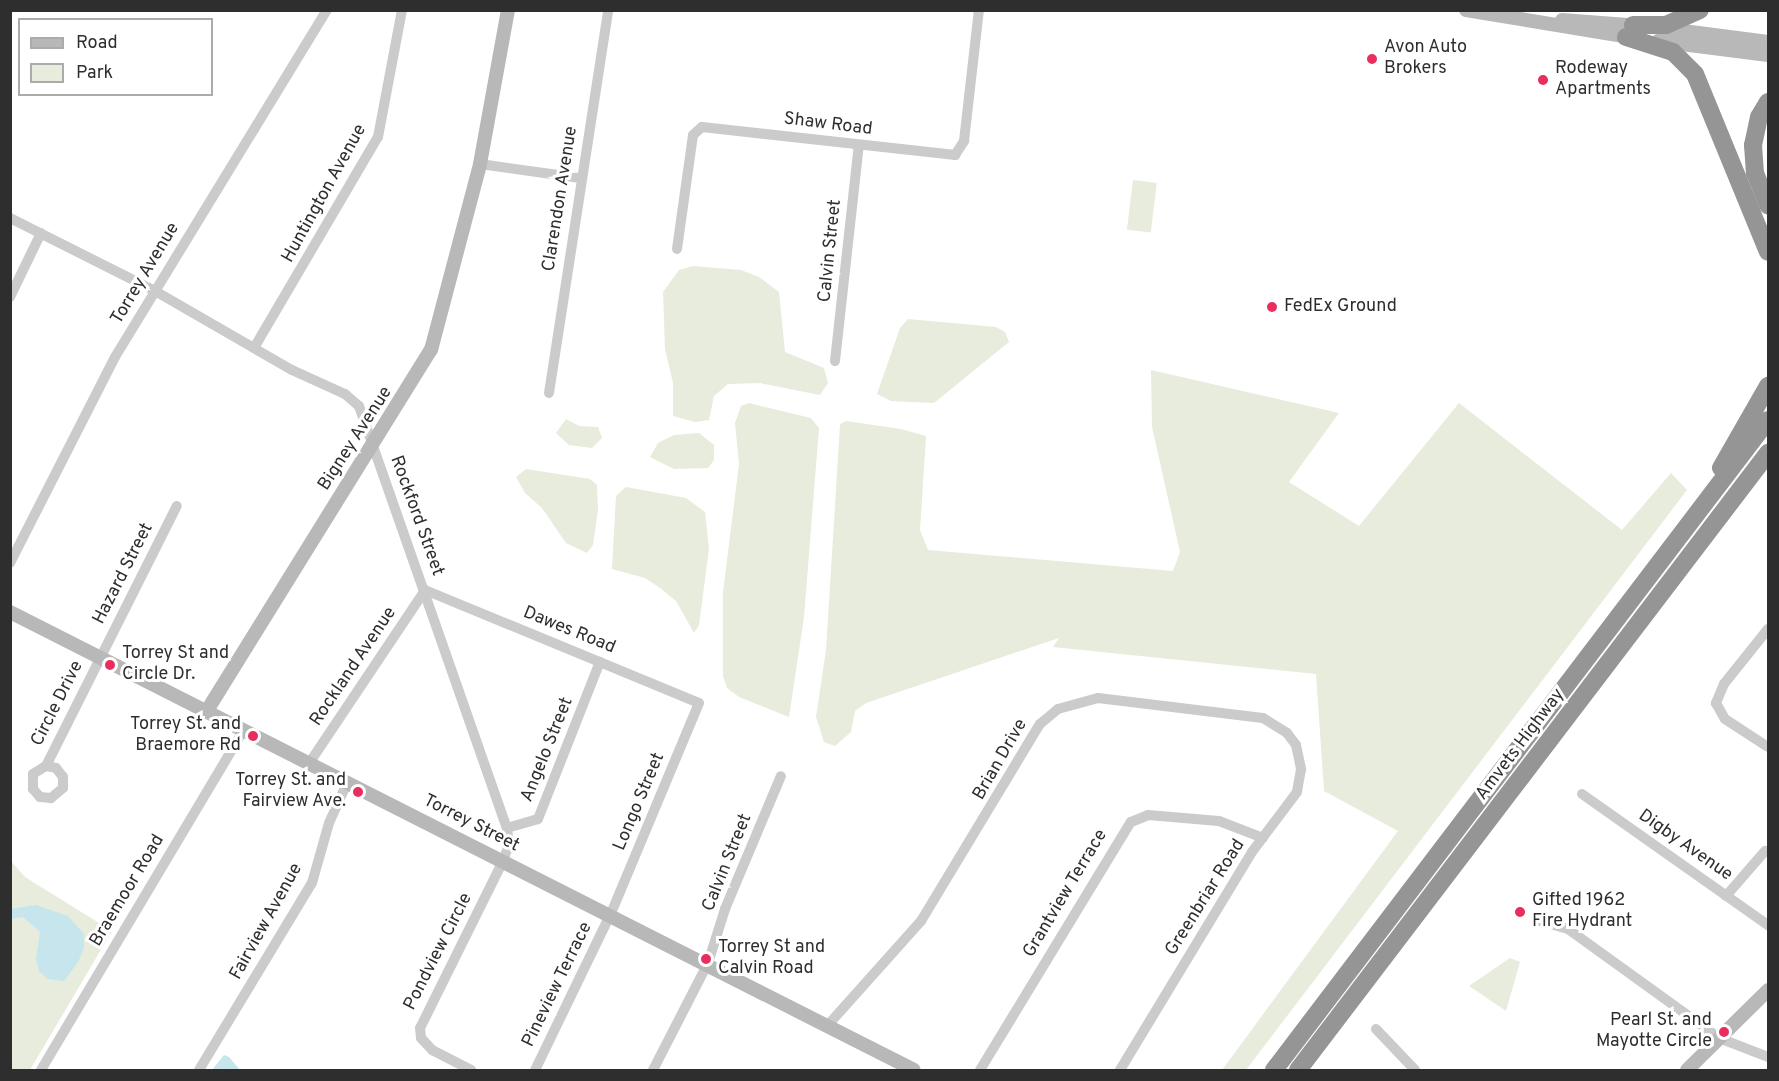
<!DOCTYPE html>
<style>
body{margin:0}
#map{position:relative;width:1779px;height:1081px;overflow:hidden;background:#fff;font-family:Overpass,sans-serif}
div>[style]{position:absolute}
.green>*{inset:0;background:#e7ecdc;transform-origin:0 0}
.water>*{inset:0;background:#c7e5ec}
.street>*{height:10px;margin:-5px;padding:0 5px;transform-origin:5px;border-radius:5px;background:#cbcbcb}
.secondary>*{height:14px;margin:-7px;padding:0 7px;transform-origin:7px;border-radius:7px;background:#b8b8b8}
.highway>*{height:18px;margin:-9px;padding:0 9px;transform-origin:9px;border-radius:9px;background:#959595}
.dots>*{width:16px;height:16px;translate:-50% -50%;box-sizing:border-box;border:3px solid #fff;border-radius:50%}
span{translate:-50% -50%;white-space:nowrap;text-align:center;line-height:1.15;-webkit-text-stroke:6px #fff;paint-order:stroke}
.poi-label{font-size:18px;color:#2e2e2e}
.left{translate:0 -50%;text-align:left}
.right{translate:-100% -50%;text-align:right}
.street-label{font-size:18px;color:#2e2e2e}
.frame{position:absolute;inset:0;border:12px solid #2e2e2e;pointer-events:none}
.legend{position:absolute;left:18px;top:18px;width:195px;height:78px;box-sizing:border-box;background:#fff;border:2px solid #ababab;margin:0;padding:8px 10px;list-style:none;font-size:18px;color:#2e2e2e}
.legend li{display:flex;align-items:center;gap:12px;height:30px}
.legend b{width:30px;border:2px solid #ababab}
</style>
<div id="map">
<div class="green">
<div style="left:1133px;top:180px;width:24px;height:50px;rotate:7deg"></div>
<div style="clip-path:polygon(693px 266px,741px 270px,759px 277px,779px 292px,785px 352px,824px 368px,828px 383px,820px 395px,760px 383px,728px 384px,714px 396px,709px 420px,695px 422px,673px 416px,673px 383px,665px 349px,663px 292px,679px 270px)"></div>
<div style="clip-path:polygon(908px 319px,996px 327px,1005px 332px,1009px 342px,934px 403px,891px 401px,877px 394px,900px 328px)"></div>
<div style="clip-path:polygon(1151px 370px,1339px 413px,1289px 482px,1359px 526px,1459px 403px,1622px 530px,1671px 473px,1687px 490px,1246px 1070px,1222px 1070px,1398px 831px,1324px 791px,1316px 674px,1053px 647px,1059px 638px,866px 703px,855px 711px,851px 732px,835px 746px,824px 742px,816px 717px,826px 650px,840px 424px,846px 421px,901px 429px,926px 436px,920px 530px,928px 550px,1173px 571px,1180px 552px,1152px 427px)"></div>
<div style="clip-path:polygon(749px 403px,811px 418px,819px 428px,804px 617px,789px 717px,739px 697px,727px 688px,723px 676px,723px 592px,739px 464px,735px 423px,741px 406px)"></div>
<div style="clip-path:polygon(566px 419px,579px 426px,598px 427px,602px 438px,592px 448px,569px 445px,556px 433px)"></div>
<div style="clip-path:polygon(699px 433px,714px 445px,714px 460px,708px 468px,674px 469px,650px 457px,658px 443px,674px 435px)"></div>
<div style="clip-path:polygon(526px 469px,590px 479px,597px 485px,598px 510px,593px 545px,587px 553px,566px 543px,542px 508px,525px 493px,516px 477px)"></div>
<div style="clip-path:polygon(626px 487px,686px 498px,705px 512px,709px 549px,699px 625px,694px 633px,676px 601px,660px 588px,645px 578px,612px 569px,616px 496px)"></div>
<div style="clip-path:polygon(10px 860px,25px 877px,112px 931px,30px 1070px,11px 1070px)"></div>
<div style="clip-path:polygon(1510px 958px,1520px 962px,1506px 1011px,1469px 986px)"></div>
</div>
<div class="water">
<div style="clip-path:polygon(36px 905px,68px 916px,84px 934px,84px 948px,78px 962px,64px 981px,48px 979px,39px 971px,36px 959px,40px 932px,23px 917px,11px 919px,11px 909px)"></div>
<div style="clip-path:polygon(224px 1055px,229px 1057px,240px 1070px,212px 1070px)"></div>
</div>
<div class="street">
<div style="left:480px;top:164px;width:101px;rotate:8deg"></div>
<div style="left:10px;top:218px;width:162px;rotate:26.7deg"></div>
<div style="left:155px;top:291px;width:158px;rotate:30deg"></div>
<div style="left:292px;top:370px;width:58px;rotate:24.4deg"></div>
<div style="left:345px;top:394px;width:18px;rotate:41deg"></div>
<div style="left:359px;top:406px;width:447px;rotate:70.7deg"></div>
<div style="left:507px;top:828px;width:17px;rotate:83deg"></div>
<div style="left:509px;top:845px;width:17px;rotate:111deg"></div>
<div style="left:503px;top:861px;width:186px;rotate:116.4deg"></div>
<div style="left:420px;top:1028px;width:10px;rotate:84deg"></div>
<div style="left:421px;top:1038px;width:16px;rotate:47deg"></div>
<div style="left:432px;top:1050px;width:44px;rotate:27.1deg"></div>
<div style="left:677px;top:249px;width:115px;rotate:-82deg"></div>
<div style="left:693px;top:135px;width:12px;rotate:-42deg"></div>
<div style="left:702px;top:127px;width:255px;rotate:6.3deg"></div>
<div style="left:955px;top:155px;width:17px;rotate:-57deg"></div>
<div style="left:964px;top:141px;width:132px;rotate:-83.5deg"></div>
<div style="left:10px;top:297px;width:71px;rotate:-64.2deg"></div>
<div style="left:254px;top:348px;width:245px;rotate:-59.6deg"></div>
<div style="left:378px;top:137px;width:129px;rotate:-79.3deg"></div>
<div style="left:835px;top:361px;width:217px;rotate:-83.7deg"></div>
<div style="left:549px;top:393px;width:388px;rotate:-81.2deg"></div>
<div style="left:10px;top:563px;width:231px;rotate:-63deg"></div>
<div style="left:115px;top:357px;width:407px;rotate:-58.6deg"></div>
<div style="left:1768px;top:629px;width:70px;rotate:128.7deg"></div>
<div style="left:1724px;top:684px;width:21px;rotate:113deg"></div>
<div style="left:1716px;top:703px;width:18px;rotate:61deg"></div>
<div style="left:1725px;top:719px;width:51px;rotate:33.1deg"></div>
<div style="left:310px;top:762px;width:207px;rotate:-56.2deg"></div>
<div style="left:425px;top:590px;width:296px;rotate:22.4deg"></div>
<div style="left:699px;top:703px;width:228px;rotate:112.7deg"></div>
<div style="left:611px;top:913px;width:174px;rotate:115.8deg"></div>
<div style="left:46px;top:766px;width:10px;rotate:11deg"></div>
<div style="left:56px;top:768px;width:11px;rotate:52deg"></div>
<div style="left:63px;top:777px;width:11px;rotate:90deg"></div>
<div style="left:63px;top:788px;width:16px;rotate:140deg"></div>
<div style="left:51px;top:798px;width:11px;rotate:-175deg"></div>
<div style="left:40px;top:797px;width:11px;rotate:-131deg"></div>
<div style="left:33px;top:789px;width:15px;rotate:-90deg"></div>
<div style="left:33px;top:774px;width:15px;rotate:-32deg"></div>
<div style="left:46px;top:766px;width:291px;rotate:-63.3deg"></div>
<div style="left:1582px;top:794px;width:228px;rotate:35.2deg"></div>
<div style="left:507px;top:828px;width:32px;rotate:-16deg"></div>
<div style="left:538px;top:819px;width:169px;rotate:-68.5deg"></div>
<div style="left:1726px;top:896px;width:60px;rotate:-49.1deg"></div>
<div style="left:1540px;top:921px;width:29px;rotate:16deg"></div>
<div style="left:1568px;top:929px;width:186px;rotate:35.8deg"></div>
<div style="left:1719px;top:1038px;width:53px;rotate:21.2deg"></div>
<div style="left:828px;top:1025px;width:140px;rotate:-48.2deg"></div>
<div style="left:921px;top:921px;width:230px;rotate:-58.9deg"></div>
<div style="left:1040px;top:724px;width:23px;rotate:-40deg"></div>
<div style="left:1058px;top:709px;width:41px;rotate:-15.4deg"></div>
<div style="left:1098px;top:698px;width:166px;rotate:6.9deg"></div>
<div style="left:1263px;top:718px;width:28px;rotate:32deg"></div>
<div style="left:1287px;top:733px;width:15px;rotate:53deg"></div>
<div style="left:1296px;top:745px;width:25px;rotate:78deg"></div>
<div style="left:1301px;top:769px;width:23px;rotate:100deg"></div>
<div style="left:1297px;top:792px;width:75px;rotate:126.9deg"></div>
<div style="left:1252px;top:852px;width:255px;rotate:121.2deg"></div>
<div style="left:1376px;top:1029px;width:57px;rotate:46.4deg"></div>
<div style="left:41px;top:1070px;width:397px;rotate:-59.2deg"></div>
<div style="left:199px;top:1070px;width:218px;rotate:-58.9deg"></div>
<div style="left:312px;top:883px;width:62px;rotate:-74.2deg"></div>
<div style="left:329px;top:823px;width:46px;rotate:-65.7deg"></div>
<div style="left:653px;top:1070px;width:120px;rotate:-62.8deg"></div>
<div style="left:708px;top:963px;width:57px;rotate:-72.5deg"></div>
<div style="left:725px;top:909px;width:144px;rotate:-67.2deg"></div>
<div style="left:980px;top:1070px;width:290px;rotate:-58.7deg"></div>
<div style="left:1131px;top:822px;width:18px;rotate:-22deg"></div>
<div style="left:1148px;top:815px;width:71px;rotate:4.8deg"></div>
<div style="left:1219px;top:821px;width:47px;rotate:21.1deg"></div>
</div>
<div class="secondary">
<div style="left:1466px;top:10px;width:172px;rotate:9.4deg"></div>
<div style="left:1562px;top:20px;width:79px;rotate:4.3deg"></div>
<div style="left:1660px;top:28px;width:109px;rotate:7.4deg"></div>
<div style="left:1658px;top:41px;width:111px;rotate:7.3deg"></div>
<div style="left:10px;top:612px;width:1013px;rotate:26.87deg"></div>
<div style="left:208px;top:709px;width:423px;rotate:-58.2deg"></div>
<div style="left:431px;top:350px;width:192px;rotate:-75.2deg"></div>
<div style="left:480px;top:164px;width:157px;rotate:-79.7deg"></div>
<div style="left:1687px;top:1070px;width:114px;rotate:-44.6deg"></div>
</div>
<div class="highway">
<div style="left:1633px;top:25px;width:33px"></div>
<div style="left:1666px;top:25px;width:37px;rotate:-24deg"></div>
<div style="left:1626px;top:37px;width:49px;rotate:17.7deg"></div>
<div style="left:1673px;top:52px;width:31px;rotate:45deg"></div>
<div style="left:1695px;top:74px;width:192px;rotate:67.7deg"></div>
<div style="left:1768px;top:102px;width:17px;rotate:121deg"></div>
<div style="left:1759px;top:117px;width:29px;rotate:102deg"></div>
<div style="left:1753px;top:145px;width:28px;rotate:86deg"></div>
<div style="left:1755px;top:173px;width:35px;rotate:68deg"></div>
<div style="left:1721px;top:468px;width:95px;rotate:-60.2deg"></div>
<div style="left:1274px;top:1070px;width:816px;rotate:-52.77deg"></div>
<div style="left:1298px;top:1070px;width:776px;rotate:-52.7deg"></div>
</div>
<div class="dots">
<div style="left:1372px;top:59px;background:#e92d5e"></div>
<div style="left:1543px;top:80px;background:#e92d5e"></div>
<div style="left:1272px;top:307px;background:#e92d5e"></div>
<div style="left:110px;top:665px;background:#e92d5e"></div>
<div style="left:253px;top:736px;background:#e92d5e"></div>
<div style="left:358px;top:792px;background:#e92d5e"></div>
<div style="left:1520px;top:912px;background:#e92d5e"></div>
<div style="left:706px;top:959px;background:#e92d5e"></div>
<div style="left:1724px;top:1032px;background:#e92d5e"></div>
</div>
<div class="poi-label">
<span class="left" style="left:1384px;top:59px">Avon Auto<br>Brokers</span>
<span class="left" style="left:1555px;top:80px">Rodeway<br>Apartments</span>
<span class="left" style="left:1284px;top:307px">FedEx Ground</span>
<span class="left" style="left:122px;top:665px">Torrey St and<br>Circle Dr.</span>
<span class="right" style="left:241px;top:736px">Torrey St. and<br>Braemore Rd</span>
<span class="right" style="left:346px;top:792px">Torrey St. and<br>Fairview Ave.</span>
<span class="left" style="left:1532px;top:912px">Gifted 1962<br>Fire Hydrant</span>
<span class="left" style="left:718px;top:959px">Torrey St and<br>Calvin Road</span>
<span class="right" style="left:1712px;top:1032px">Pearl St. and<br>Mayotte Circle</span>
</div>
<div class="street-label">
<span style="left:828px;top:125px;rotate:7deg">Shaw Road</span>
<span style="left:325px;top:194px;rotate:-61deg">Huntington Avenue</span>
<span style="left:561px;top:199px;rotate:-81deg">Clarendon Avenue</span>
<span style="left:831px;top:251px;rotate:-84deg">Calvin Street</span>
<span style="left:146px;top:274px;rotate:-59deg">Torrey Avenue</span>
<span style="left:356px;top:439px;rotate:-57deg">Bigney Avenue</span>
<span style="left:416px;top:516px;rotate:70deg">Rockford Street</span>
<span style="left:124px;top:574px;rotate:-63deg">Hazard Street</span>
<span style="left:569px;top:631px;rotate:22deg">Dawes Road</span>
<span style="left:354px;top:667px;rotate:-56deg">Rockland Avenue</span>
<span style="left:58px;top:704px;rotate:-63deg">Circle Drive</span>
<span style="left:1521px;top:745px;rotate:-53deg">Amvets Highway</span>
<span style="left:548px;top:750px;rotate:-68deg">Angelo Street</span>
<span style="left:1001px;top:760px;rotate:-60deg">Brian Drive</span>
<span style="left:640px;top:802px;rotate:-67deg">Longo Street</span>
<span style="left:471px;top:824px;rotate:27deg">Torrey Street</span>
<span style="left:1685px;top:846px;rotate:35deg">Digby Avenue</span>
<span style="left:728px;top:863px;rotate:-68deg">Calvin Street</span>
<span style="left:128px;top:891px;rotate:-59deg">Braemoor Road</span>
<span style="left:1066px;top:894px;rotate:-59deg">Grantview Terrace</span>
<span style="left:1206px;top:898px;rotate:-58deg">Greenbriar Road</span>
<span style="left:267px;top:922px;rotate:-61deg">Fairview Avenue</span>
<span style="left:439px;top:952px;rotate:-63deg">Pondview Circle</span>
<span style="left:558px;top:985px;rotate:-64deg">Pineview Terrace</span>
</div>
<div class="frame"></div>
<ul class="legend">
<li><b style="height:8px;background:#b8b8b8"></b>Road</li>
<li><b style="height:16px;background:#e7ecdc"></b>Park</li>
</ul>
</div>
